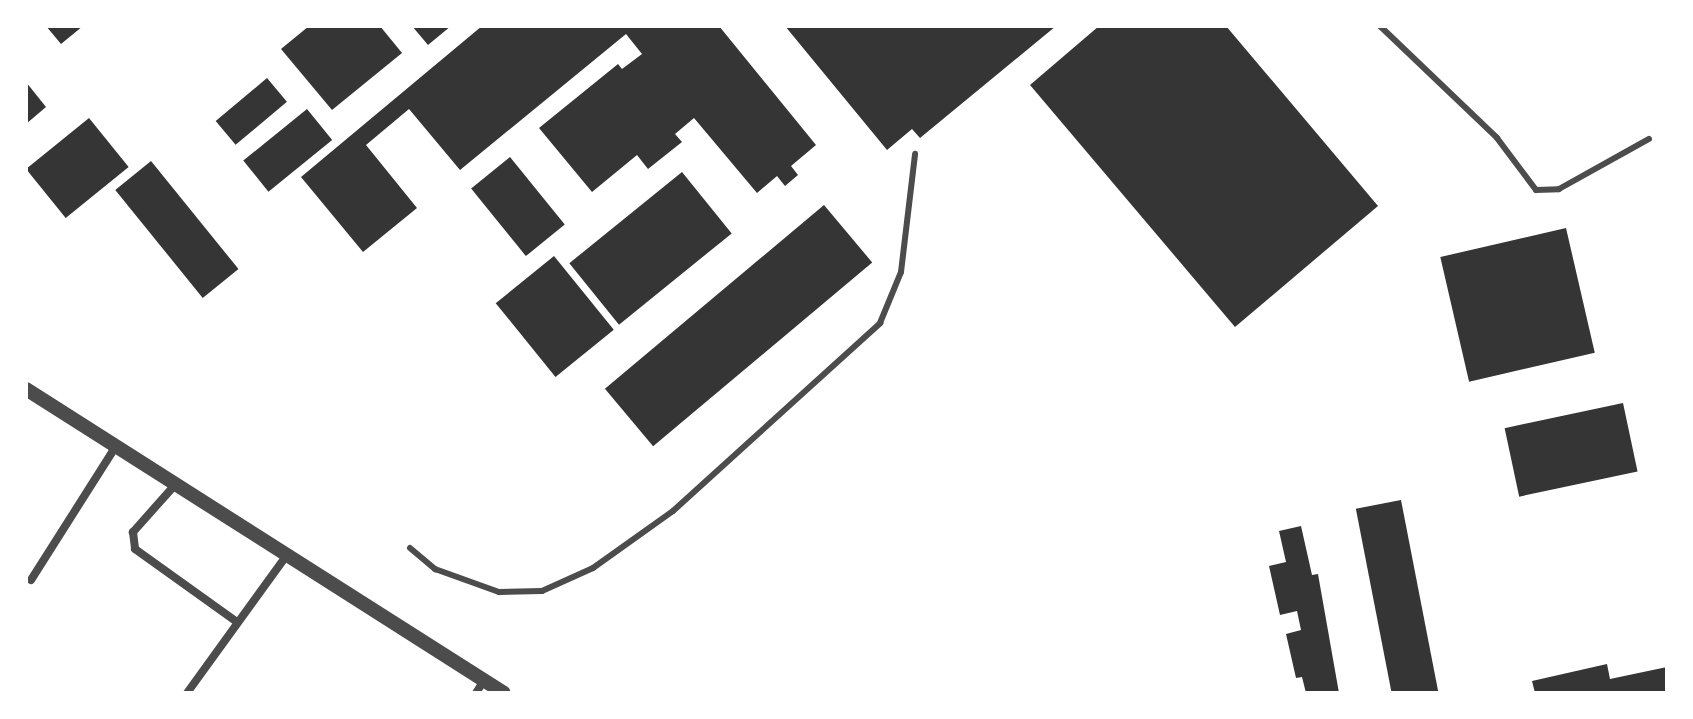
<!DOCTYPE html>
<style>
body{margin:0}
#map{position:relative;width:1693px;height:719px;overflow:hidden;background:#fff;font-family:Manrope,sans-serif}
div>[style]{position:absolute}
.building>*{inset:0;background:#353535;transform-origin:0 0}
.service>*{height:6px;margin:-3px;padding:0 3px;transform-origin:3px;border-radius:3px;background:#4c4c4c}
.minor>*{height:8px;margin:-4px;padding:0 4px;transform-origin:4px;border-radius:4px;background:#4c4c4c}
.tertiary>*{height:14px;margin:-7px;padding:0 7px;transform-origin:7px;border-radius:7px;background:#4c4c4c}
span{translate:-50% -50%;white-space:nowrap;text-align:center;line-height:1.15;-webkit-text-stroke:6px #fff;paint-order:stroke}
.frame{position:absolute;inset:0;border:28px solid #fff;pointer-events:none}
</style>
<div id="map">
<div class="building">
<div style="clip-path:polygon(46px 26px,83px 26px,61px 44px)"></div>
<div style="clip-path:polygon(309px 26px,380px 26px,402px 53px,332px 110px,281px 49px)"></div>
<div style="clip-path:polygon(412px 26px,451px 26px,428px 45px)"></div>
<div style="clip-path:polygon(482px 26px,719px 26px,816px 145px,791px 166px,798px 175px,785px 186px,777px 176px,757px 193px,694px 118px,675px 134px,682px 142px,648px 169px,637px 155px,592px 192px,539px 128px,618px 64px,622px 69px,642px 54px,626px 34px,460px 170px,409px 109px,366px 145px,417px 208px,363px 252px,301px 177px)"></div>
<div style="clip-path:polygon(785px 26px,1056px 26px,920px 138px,912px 129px,887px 150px)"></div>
<div style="clip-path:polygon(1099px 26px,1226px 26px,1378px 206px,1235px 327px,1030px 85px)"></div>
<div style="left:267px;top:78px;width:31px;height:67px;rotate:50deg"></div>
<div style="clip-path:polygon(26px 82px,46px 107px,26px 124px)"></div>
<div style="left:307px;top:109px;width:40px;height:82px;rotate:51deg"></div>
<div style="left:89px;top:118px;width:63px;height:81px;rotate:51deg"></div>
<div style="left:510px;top:157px;width:87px;height:50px;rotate:51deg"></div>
<div style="left:151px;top:161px;width:139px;height:46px;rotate:51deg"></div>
<div style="left:682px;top:172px;width:79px;height:145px;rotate:51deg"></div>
<div style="left:824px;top:205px;width:75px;height:286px;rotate:50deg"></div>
<div style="left:1566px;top:228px;width:128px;height:129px;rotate:77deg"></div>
<div style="left:554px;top:256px;width:95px;height:75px;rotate:51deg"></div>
<div style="left:1623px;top:403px;width:70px;height:121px;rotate:78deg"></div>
<div style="left:1401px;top:500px;width:197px;height:46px;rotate:79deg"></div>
<div style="clip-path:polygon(1301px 526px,1312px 575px,1318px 574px,1339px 693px,1306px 693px,1302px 677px,1296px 678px,1286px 634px,1301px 630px,1297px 611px,1280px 615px,1269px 566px,1286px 562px,1279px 531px)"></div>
<div style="clip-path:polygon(1607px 664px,1610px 679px,1667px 667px,1667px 693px,1535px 693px,1532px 681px)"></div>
</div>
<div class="service">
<div style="left:1380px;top:26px;width:162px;rotate:43.7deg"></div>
<div style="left:1497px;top:138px;width:65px;rotate:53.1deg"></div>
<div style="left:1536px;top:190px;width:23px;rotate:-2deg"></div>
<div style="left:1559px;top:189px;width:103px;rotate:-29.1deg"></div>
<div style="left:410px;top:548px;width:33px;rotate:40deg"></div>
<div style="left:435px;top:569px;width:68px;rotate:19.8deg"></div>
<div style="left:499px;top:592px;width:43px;rotate:-1.3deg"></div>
<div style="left:542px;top:591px;width:56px;rotate:-24.3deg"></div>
<div style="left:593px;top:568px;width:98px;rotate:-35.5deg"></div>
<div style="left:673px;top:511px;width:280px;rotate:-42.2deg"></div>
<div style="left:880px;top:323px;width:55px;rotate:-67.6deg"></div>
<div style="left:901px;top:272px;width:119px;rotate:-83.2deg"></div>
</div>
<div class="minor">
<div style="left:174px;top:486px;width:62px;rotate:131.7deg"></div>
<div style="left:133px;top:532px;width:17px;rotate:83deg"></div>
<div style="left:135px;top:549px;width:125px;rotate:35.6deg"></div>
<div style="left:31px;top:580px;width:159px;rotate:-57.6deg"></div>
<div style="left:187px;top:693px;width:169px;rotate:-54.1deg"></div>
<div style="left:476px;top:693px;width:15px;rotate:-58deg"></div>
</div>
<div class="tertiary">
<div style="left:26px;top:389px;width:566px;rotate:32.46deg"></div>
</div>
<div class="frame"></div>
</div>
